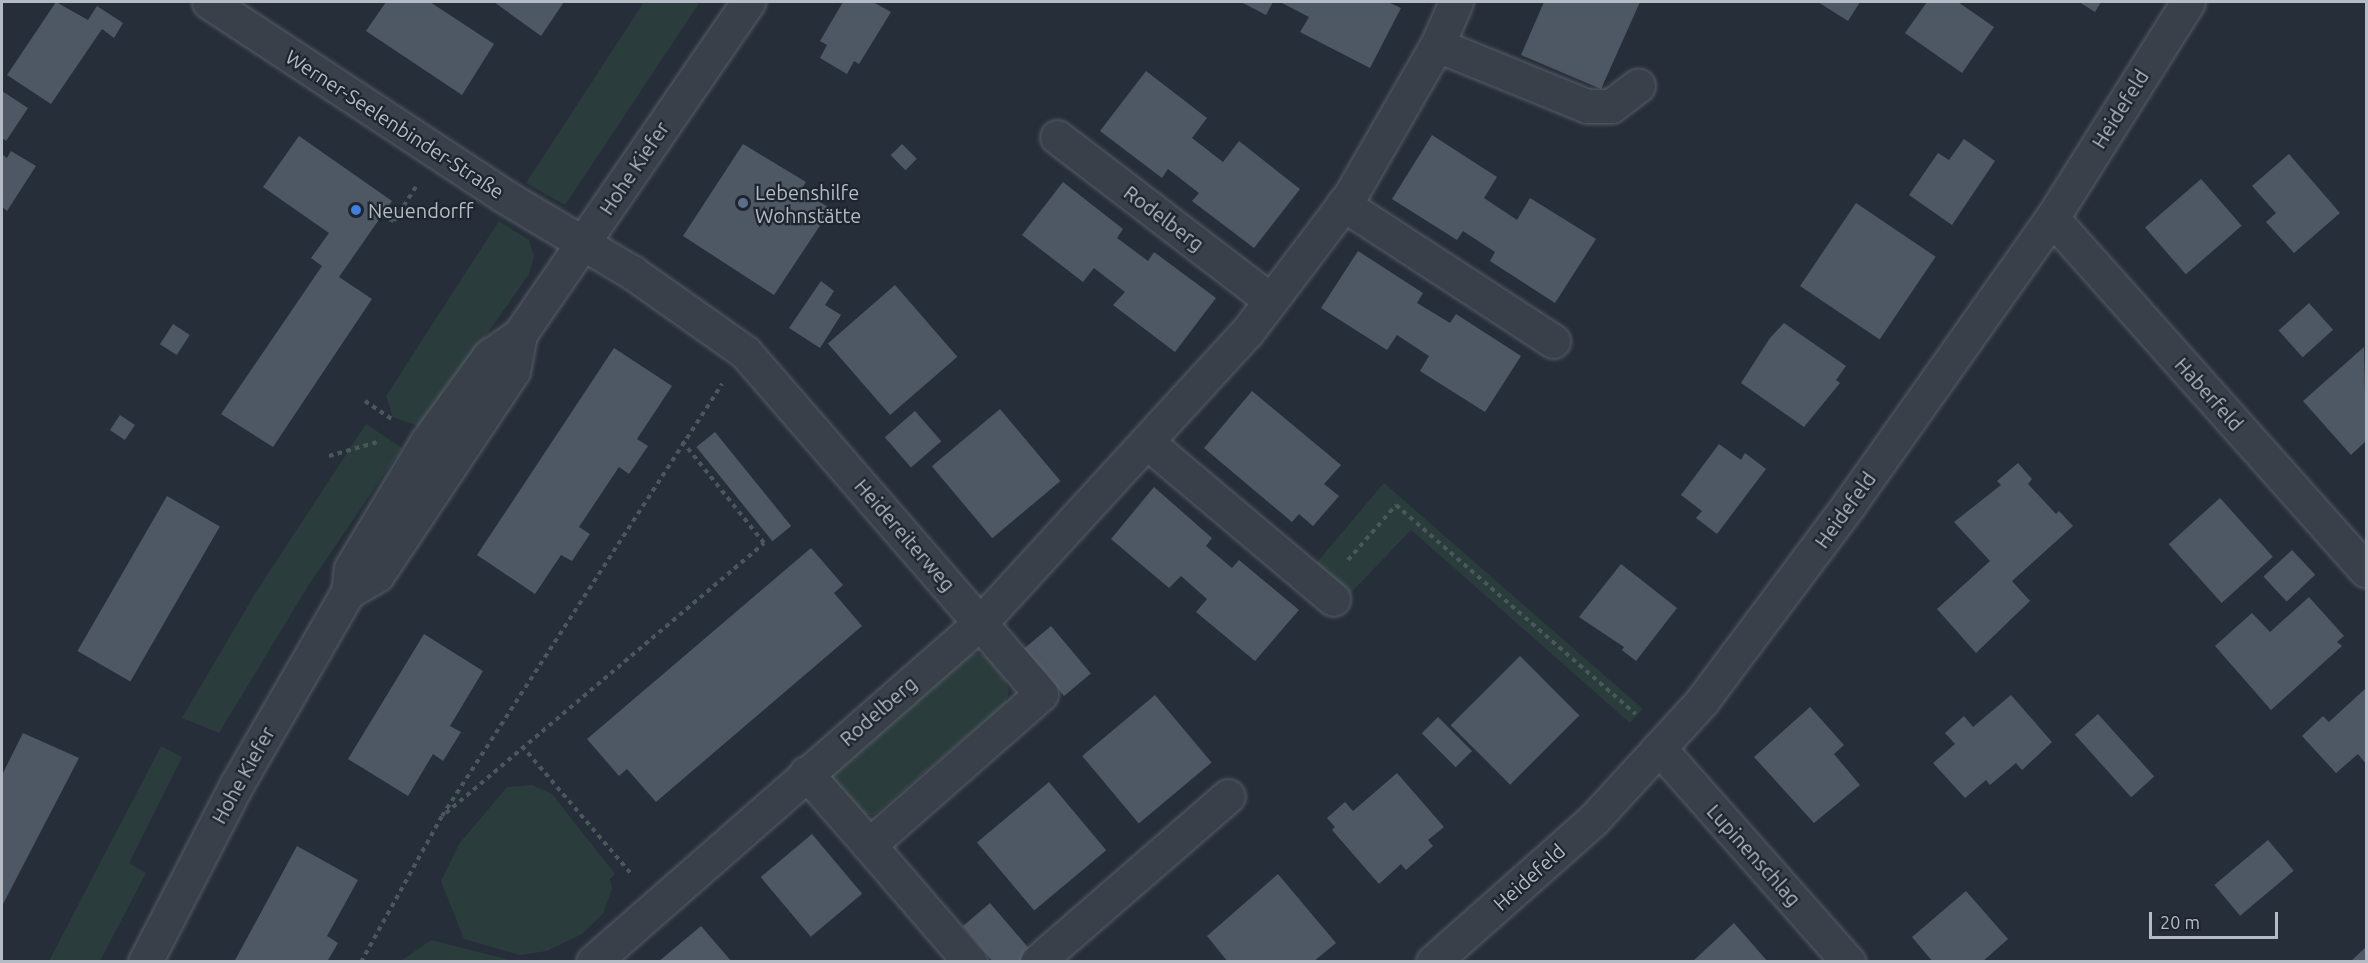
<!DOCTYPE html>
<meta charset="utf-8">
<style>
body{margin:0}
#map{position:relative;width:2368px;height:963px;overflow:hidden;background:#262e39;font-family:Ubuntu,sans-serif}
div>[style]{position:absolute}
.green>*{inset:0;background:#2b3c3c}
.building>*{inset:0;background:#4e5864;transform-origin:0 0}
.path>*{height:4px;margin-top:-2px;transform-origin:0;background:repeating-linear-gradient(90deg,#49595b 0 4.5px,transparent 0 9px)}
.roads{filter:drop-shadow(0 0 2px #575e67) drop-shadow(0 0 2px #575e67)}
.minor>*{height:33px;margin:-16.5px;padding:0 16.5px;transform-origin:16.5px;border-radius:16.5px;background:#39404a}
.dots>*{width:16px;height:16px;translate:-50% -50%;box-sizing:border-box;border:3px solid #1e252e;border-radius:50%}
span{translate:-50% -50%;white-space:nowrap;text-align:center;line-height:1.15;-webkit-text-stroke:4.5px #1e252e;paint-order:stroke}
.street-label{font-size:20px;color:#b5bbc5}
.poi-label{font-size:20px;color:#b5bbc5}
.left{translate:0 -50%;text-align:left}
.frame{position:absolute;inset:0;border:3px solid #b5bbc5;pointer-events:none}
.scale{position:absolute;left:2149px;top:912px;width:129px;height:27px;box-sizing:border-box;border:3px solid #b5bbc5;border-top:0;padding-left:8px;font-size:18px;line-height:21px;white-space:nowrap;color:#b5bbc5;-webkit-text-stroke:4px #1e252e;paint-order:stroke}
</style>
<div id="map">
<div class="green">
<div style="clip-path:polygon(644px 2px,700px 2px,565px 205px,526px 183px)"></div>
<div style="clip-path:polygon(499px 221px,529px 240px,534px 256px,529px 274px,422px 427px,393px 417px,386px 396px)"></div>
<div style="clip-path:polygon(366px 424px,402px 448px,308px 586px,219px 733px,182px 718px,256px 592px)"></div>
<div style="clip-path:polygon(1384px 483px,1643px 709px,1630px 723px,1411px 530px,1347px 597px,1312px 568px)"></div>
<div style="clip-path:polygon(977px 653px,987px 657px,1006px 681px,1009px 692px,1005px 704px,874px 815px,862px 815px,830px 781px,830px 771px,964px 656px)"></div>
<div style="clip-path:polygon(161px 746px,182px 757px,129px 863px,146px 873px,100px 961px,49px 961px)"></div>
<div style="clip-path:polygon(532px 785px,552px 794px,615px 874px,610px 879px,612px 888px,603px 914px,582px 934px,547px 951px,520px 955px,464px 939px,441px 881px,459px 844px,507px 787px)"></div>
<div style="clip-path:polygon(431px 940px,514px 961px,401px 961px)"></div>
</div>
<div class="building">
<div style="clip-path:polygon(56px 2px,88px 20px,97px 6px,123px 23px,114px 38px,102px 29px,51px 104px,7px 75px)"></div>
<div style="clip-path:polygon(386px 2px,430px 2px,494px 44px,462px 95px,366px 31px)"></div>
<div style="clip-path:polygon(494px 2px,564px 2px,541px 36px)"></div>
<div style="clip-path:polygon(843px 2px,873px 2px,891px 12px,859px 64px,854px 61px,847px 74px,820px 58px,827px 45px,820px 41px)"></div>
<div style="clip-path:polygon(1241px 2px,1273px 2px,1266px 15px)"></div>
<div style="clip-path:polygon(1280px 2px,1388px 2px,1401px 8px,1370px 68px,1300px 32px,1309px 17px)"></div>
<div style="clip-path:polygon(1544px 2px,1640px 2px,1601px 89px,1521px 55px)"></div>
<div style="clip-path:polygon(1818px 2px,1860px 2px,1848px 21px)"></div>
<div style="clip-path:polygon(1927px 2px,1958px 2px,1994px 27px,1962px 73px,1905px 33px)"></div>
<div style="clip-path:polygon(2079px 2px,2101px 2px,2095px 12px)"></div>
<div style="clip-path:polygon(1146px 71px,1207px 118px,1192px 138px,1223px 162px,1239px 141px,1300px 189px,1254px 248px,1192px 201px,1199px 193px,1168px 169px,1162px 178px,1100px 131px)"></div>
<div style="clip-path:polygon(2px 91px,28px 108px,6px 141px,2px 138px)"></div>
<div style="clip-path:polygon(1432px 135px,1497px 177px,1484px 198px,1517px 220px,1530px 198px,1596px 239px,1555px 303px,1490px 261px,1495px 252px,1463px 231px,1457px 240px,1392px 199px)"></div>
<div style="clip-path:polygon(299px 136px,392px 201px,339px 277px,372px 299px,273px 447px,221px 414px,322px 266px,311px 258px,329px 233px,263px 187px)"></div>
<div style="clip-path:polygon(1964px 139px,1995px 161px,1952px 225px,1909px 195px,1938px 153px,1949px 160px)"></div>
<div style="clip-path:polygon(743px 144px,806px 182px,801px 190px,831px 209px,774px 295px,683px 236px)"></div>
<div style="left:902px;top:144px;width:21px;height:16px;rotate:45deg"></div>
<div style="clip-path:polygon(11px 151px,36px 166px,7px 211px,2px 207px,2px 154px,7px 158px)"></div>
<div style="clip-path:polygon(2289px 154px,2340px 213px,2294px 253px,2266px 222px,2276px 213px,2252px 186px)"></div>
<div style="left:2201px;top:179px;width:62px;height:74px;rotate:49deg"></div>
<div style="clip-path:polygon(1063px 182px,1123px 229px,1117px 238px,1148px 261px,1154px 252px,1216px 298px,1175px 352px,1113px 305px,1125px 292px,1094px 268px,1083px 282px,1022px 235px)"></div>
<div style="left:1856px;top:203px;width:96px;height:100px;rotate:34deg"></div>
<div style="clip-path:polygon(1358px 251px,1423px 293px,1417px 303px,1450px 323px,1456px 314px,1521px 356px,1485px 412px,1420px 371px,1429px 356px,1397px 335px,1387px 350px,1321px 308px)"></div>
<div style="clip-path:polygon(821px 281px,834px 291px,825px 305px,841px 315px,820px 348px,789px 328px)"></div>
<div style="left:895px;top:285px;width:95px;height:89px;rotate:49deg"></div>
<div style="left:2309px;top:303px;width:36px;height:41px;rotate:48deg"></div>
<div style="clip-path:polygon(1784px 323px,1846px 366px,1836px 380px,1840px 383px,1804px 427px,1741px 383px,1770px 338px)"></div>
<div style="left:173px;top:324px;width:20px;height:24px;rotate:33deg"></div>
<div style="clip-path:polygon(2364px 347px,2366px 441px,2351px 455px,2303px 401px)"></div>
<div style="clip-path:polygon(614px 348px,672px 386px,637px 439px,648px 446px,629px 474px,619px 467px,579px 527px,590px 534px,572px 561px,561px 555px,535px 594px,477px 555px)"></div>
<div style="clip-path:polygon(1252px 391px,1341px 465px,1324px 484px,1339px 496px,1313px 526px,1299px 514px,1292px 522px,1204px 448px)"></div>
<div style="left:1000px;top:409px;width:94px;height:89px;rotate:50deg"></div>
<div style="left:915px;top:411px;width:40px;height:40px;rotate:49deg"></div>
<div style="left:120px;top:415px;width:18px;height:18px;rotate:34deg"></div>
<div style="left:715px;top:432px;width:121px;height:24px;rotate:51deg"></div>
<div style="clip-path:polygon(1719px 444px,1741px 460px,1745px 453px,1766px 469px,1717px 534px,1696px 518px,1702px 511px,1681px 495px)"></div>
<div style="clip-path:polygon(2018px 463px,2032px 479px,2028px 484px,2056px 514px,2059px 511px,2073px 526px,2012px 581px,2030px 601px,1976px 653px,1937px 609px,1990px 561px,1954px 522px,2001px 485px,1997px 481px)"></div>
<div style="clip-path:polygon(1154px 487px,1212px 538px,1206px 546px,1232px 568px,1239px 560px,1299px 610px,1255px 661px,1196px 612px,1207px 599px,1181px 576px,1169px 588px,1111px 539px)"></div>
<div style="left:167px;top:496px;width:61px;height:179px;rotate:30deg"></div>
<div style="left:2220px;top:498px;width:79px;height:69px;rotate:48deg"></div>
<div style="clip-path:polygon(811px 548px,843px 585px,834px 593px,862px 626px,656px 802px,627px 769px,619px 776px,587px 739px)"></div>
<div style="left:2292px;top:550px;width:34px;height:39px;rotate:47deg"></div>
<div style="clip-path:polygon(1621px 564px,1677px 608px,1636px 661px,1622px 650px,1624px 647px,1579px 617px)"></div>
<div style="clip-path:polygon(2309px 597px,2344px 636px,2337px 642px,2342px 646px,2271px 710px,2215px 646px,2252px 613px,2270px 632px)"></div>
<div style="left:1051px;top:626px;width:62px;height:35px;rotate:50deg"></div>
<div style="clip-path:polygon(424px 634px,483px 671px,450px 726px,461px 732px,443px 761px,433px 754px,408px 796px,348px 759px)"></div>
<div style="left:1520px;top:656px;width:84px;height:98px;rotate:45deg"></div>
<div style="clip-path:polygon(2366px 688px,2366px 764px,2358px 754px,2336px 773px,2302px 736px,2323px 716px,2329px 722px)"></div>
<div style="left:1155px;top:695px;width:88px;height:95px;rotate:50deg"></div>
<div style="clip-path:polygon(2011px 695px,2052px 742px,2022px 770px,2016px 763px,1990px 785px,1986px 780px,1965px 798px,1933px 763px,1955px 744px,1945px 733px,1964px 716px,1973px 727px)"></div>
<div style="clip-path:polygon(1810px 707px,1844px 745px,1834px 754px,1860px 785px,1814px 823px,1754px 757px)"></div>
<div style="left:2098px;top:714px;width:84px;height:31px;rotate:48deg"></div>
<div style="left:1438px;top:717px;width:48px;height:23px;rotate:45deg"></div>
<div style="clip-path:polygon(23px 733px,79px 758px,2px 906px,2px 775px)"></div>
<div style="clip-path:polygon(1397px 773px,1444px 827px,1428px 840px,1433px 846px,1406px 870px,1401px 864px,1379px 884px,1332px 830px,1335px 827px,1327px 818px,1345px 802px,1353px 811px)"></div>
<div style="left:1049px;top:782px;width:89px;height:94px;rotate:50deg"></div>
<div style="left:812px;top:834px;width:78px;height:67px;rotate:50deg"></div>
<div style="left:2268px;top:840px;width:40px;height:70px;rotate:50deg"></div>
<div style="clip-path:polygon(297px 846px,358px 880px,327px 936px,338px 943px,327px 962px,234px 962px)"></div>
<div style="clip-path:polygon(1278px 874px,1336px 943px,1313px 962px,1228px 962px,1207px 936px)"></div>
<div style="clip-path:polygon(1966px 891px,2008px 939px,1982px 962px,1933px 962px,1912px 937px)"></div>
<div style="clip-path:polygon(990px 903px,1032px 952px,1020px 962px,993px 962px,963px 926px)"></div>
<div style="clip-path:polygon(1734px 923px,1768px 962px,1692px 962px)"></div>
<div style="clip-path:polygon(701px 926px,732px 962px,658px 962px)"></div>
<div style="clip-path:polygon(2366px 947px,2366px 962px,2350px 962px)"></div>
</div>
<div class="path">
<div style="left:381px;top:216px;width:14px;rotate:21deg"></div>
<div style="left:394px;top:221px;width:43px;rotate:-57.4deg"></div>
<div style="left:365px;top:401px;width:34px;rotate:34deg"></div>
<div style="left:329px;top:456px;width:54px;rotate:-16.1deg"></div>
<div style="left:1348px;top:560px;width:73px;rotate:-48.9deg"></div>
<div style="left:1396px;top:505px;width:318px;rotate:41.1deg"></div>
<div style="left:522px;top:746px;width:170px;rotate:49.5deg"></div>
<div style="left:446px;top:813px;width:417px;rotate:-40.3deg"></div>
<div style="left:764px;top:543px;width:131px;rotate:-128.8deg"></div>
<div style="left:361px;top:962px;width:167px;rotate:-61deg"></div>
<div style="left:442px;top:816px;width:515px;rotate:-57.05deg"></div>
</div>
<div class="roads">
<div class="minor">
<div style="left:209px;top:2px;width:353px;rotate:33.3deg"></div>
<div style="left:504px;top:196px;width:150px;rotate:30.8deg"></div>
<div style="left:633px;top:273px;width:137px;rotate:35.2deg"></div>
<div style="left:745px;top:352px;width:452px;rotate:49.1deg"></div>
<div style="left:1041px;top:694px;width:229px;rotate:138.7deg"></div>
<div style="left:869px;top:845px;width:155px;rotate:49.2deg"></div>
<div style="left:1437px;top:45px;width:162px;rotate:22.1deg"></div>
<div style="left:1587px;top:106px;width:24px"></div>
<div style="left:1611px;top:106px;width:34px;rotate:-37deg"></div>
<div style="left:1057px;top:137px;width:268px;rotate:37.4deg"></div>
<div style="left:1343px;top:204px;width:251px;rotate:33.1deg"></div>
<div style="left:2052px;top:218px;width:472px;rotate:48.3deg"></div>
<div style="left:1148px;top:443px;width:242px;rotate:40.1deg"></div>
<div style="left:348px;top:592px;width:34px;rotate:-30deg"></div>
<div style="left:377px;top:575px;width:245px;rotate:-56.3deg"></div>
<div style="left:513px;top:371px;width:38px;rotate:-79deg"></div>
<div style="left:1659px;top:748px;width:286px;rotate:48.5deg"></div>
<div style="left:806px;top:773px;width:96px;rotate:48.8deg"></div>
<div style="left:145px;top:962px;width:200px;rotate:-62.7deg"></div>
<div style="left:237px;top:784px;width:222px;rotate:-60deg"></div>
<div style="left:348px;top:592px;width:24px;rotate:-83deg"></div>
<div style="left:351px;top:568px;width:146px;rotate:-59deg"></div>
<div style="left:426px;top:443px;width:107px;rotate:-54.1deg"></div>
<div style="left:489px;top:356px;width:38px;rotate:-35deg"></div>
<div style="left:520px;top:334px;width:403px;rotate:-55.5deg"></div>
<div style="left:593px;top:962px;width:516px;rotate:-41.23deg"></div>
<div style="left:981px;top:622px;width:394px;rotate:-47.5deg"></div>
<div style="left:1247px;top:332px;width:171px;rotate:-52.9deg"></div>
<div style="left:1350px;top:196px;width:174px;rotate:-60.1deg"></div>
<div style="left:1437px;top:45px;width:47px;rotate:-66.2deg"></div>
<div style="left:1037px;top:962px;width:253px;rotate:-41deg"></div>
<div style="left:1433px;top:962px;width:215px;rotate:-41.6deg"></div>
<div style="left:1594px;top:819px;width:160px;rotate:-47.5deg"></div>
<div style="left:1702px;top:701px;width:247px;rotate:-53.2deg"></div>
<div style="left:1850px;top:503px;width:349px;rotate:-54.7deg"></div>
<div style="left:2052px;top:218px;width:255px;rotate:-57.8deg"></div>
</div>
</div>
<div class="dots">
<div style="left:743px;top:203px;background:#5c6f8a"></div>
<div style="left:356px;top:210px;background:#3f7fe0"></div>
</div>
<div class="street-label">
<span style="left:2120px;top:109px;rotate:-58deg">Heidefeld</span>
<span style="left:395px;top:124px;rotate:33deg">Werner-Seelenbinder-Straße</span>
<span style="left:634px;top:168px;rotate:-56deg">Hohe Kiefer</span>
<span style="left:1164px;top:218px;rotate:37deg">Rodelberg</span>
<span style="left:2209px;top:394px;rotate:48deg">Haberfeld</span>
<span style="left:1845px;top:510px;rotate:-54deg">Heidefeld</span>
<span style="left:905px;top:535px;rotate:49deg">Heidereiterweg</span>
<span style="left:878px;top:711px;rotate:-41deg">Rodelberg</span>
<span style="left:243px;top:775px;rotate:-61deg">Hohe Kiefer</span>
<span style="left:1754px;top:855px;rotate:48deg">Lupinenschlag</span>
<span style="left:1529px;top:877px;rotate:-42deg">Heidefeld</span>
</div>
<div class="poi-label">
<span class="left" style="left:755px;top:204px">Lebenshilfe<br>Wohnstätte</span>
<span class="left" style="left:368px;top:210px">Neuendorff</span>
</div>
<div class="frame"></div>
<div class="scale">20 m</div>
</div>
